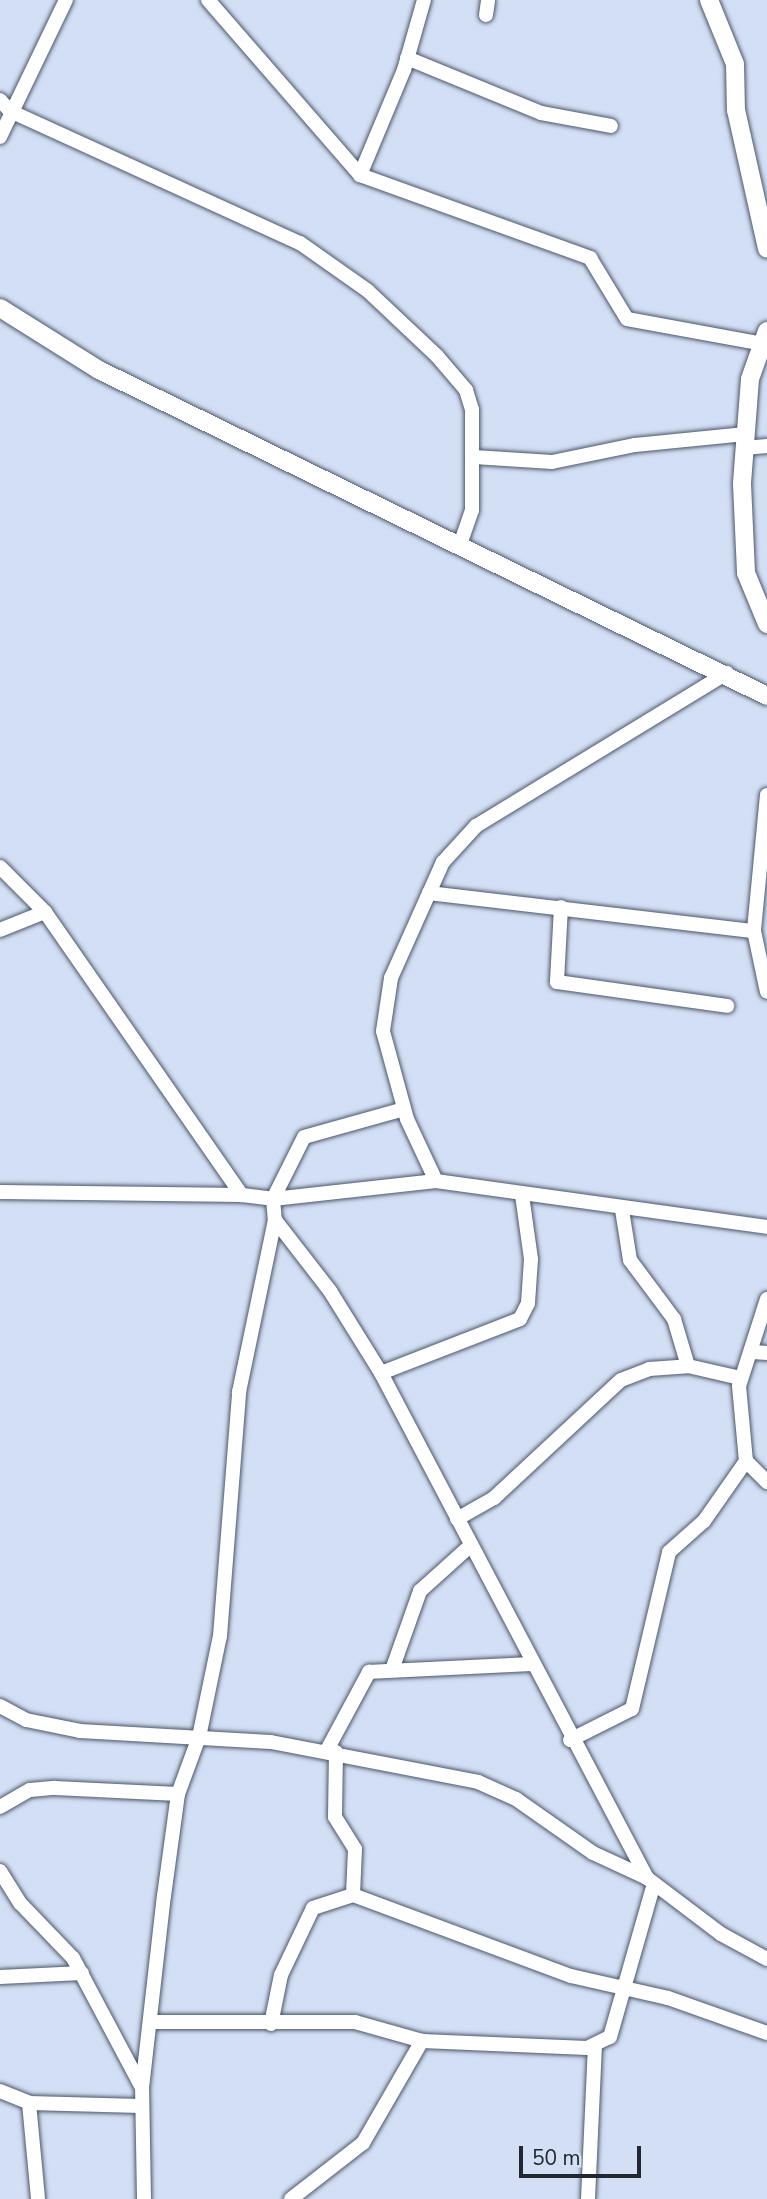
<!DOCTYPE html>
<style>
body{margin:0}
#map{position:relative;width:767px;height:2199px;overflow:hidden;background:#d3dff5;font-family:"Nunito Sans",sans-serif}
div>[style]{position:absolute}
.roads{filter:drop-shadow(0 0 2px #4c5769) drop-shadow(0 0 2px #4c5769)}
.minor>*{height:14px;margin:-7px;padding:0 7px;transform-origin:7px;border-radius:7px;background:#fff}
.tertiary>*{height:18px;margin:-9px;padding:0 9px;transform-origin:9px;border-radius:9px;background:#fff}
span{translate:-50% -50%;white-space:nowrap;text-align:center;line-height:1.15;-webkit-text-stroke:5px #d3dff5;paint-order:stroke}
.scale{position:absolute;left:519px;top:2146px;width:122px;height:32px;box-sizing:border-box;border:4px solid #232830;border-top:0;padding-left:9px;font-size:21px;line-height:24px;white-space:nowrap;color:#232830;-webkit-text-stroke:5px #d3dff5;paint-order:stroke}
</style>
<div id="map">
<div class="roads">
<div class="minor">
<div style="left:208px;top:0;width:232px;rotate:49deg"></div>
<div style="left:360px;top:175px;width:245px;rotate:19.8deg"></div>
<div style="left:590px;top:258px;width:71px;rotate:58.8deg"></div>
<div style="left:627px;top:319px;width:138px;rotate:10.4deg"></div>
<div style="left:486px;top:15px;width:15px;rotate:-82deg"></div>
<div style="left:407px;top:58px;width:145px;rotate:22.3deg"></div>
<div style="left:541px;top:113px;width:71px;rotate:10.5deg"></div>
<div style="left:0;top:100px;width:15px;rotate:48deg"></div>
<div style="left:10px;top:111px;width:319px;rotate:24.5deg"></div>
<div style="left:300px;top:243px;width:83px;rotate:35.2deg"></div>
<div style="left:368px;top:291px;width:95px;rotate:43.3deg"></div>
<div style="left:437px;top:356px;width:45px;rotate:49.5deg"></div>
<div style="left:466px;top:390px;width:21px;rotate:73deg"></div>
<div style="left:472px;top:410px;width:100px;rotate:90deg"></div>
<div style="left:472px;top:510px;width:36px;rotate:109deg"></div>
<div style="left:0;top:137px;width:152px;rotate:-64.3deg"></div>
<div style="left:360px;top:175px;width:114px;rotate:-67.3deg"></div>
<div style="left:404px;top:70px;width:73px;rotate:-74.1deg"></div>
<div style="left:744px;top:448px;width:23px;rotate:-5deg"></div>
<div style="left:474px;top:457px;width:78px;rotate:3.7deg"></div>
<div style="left:552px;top:462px;width:85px;rotate:-11.6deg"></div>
<div style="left:635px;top:445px;width:111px;rotate:-5.7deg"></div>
<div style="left:767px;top:795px;width:137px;rotate:95.5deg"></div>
<div style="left:754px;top:931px;width:62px;rotate:78deg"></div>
<div style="left:0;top:867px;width:64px;rotate:45deg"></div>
<div style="left:45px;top:912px;width:345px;rotate:55.2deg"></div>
<div style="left:242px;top:1195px;width:31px;rotate:7deg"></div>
<div style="left:273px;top:1199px;width:21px;rotate:85deg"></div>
<div style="left:275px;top:1220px;width:90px;rotate:52.2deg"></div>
<div style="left:330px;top:1291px;width:97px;rotate:58.1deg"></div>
<div style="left:381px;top:1373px;width:571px;rotate:62.22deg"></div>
<div style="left:647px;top:1878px;width:93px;rotate:37.1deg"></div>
<div style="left:721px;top:1934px;width:52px;rotate:28.5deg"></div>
<div style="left:429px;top:893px;width:327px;rotate:6.7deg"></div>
<div style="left:561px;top:907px;width:75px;rotate:93.1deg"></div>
<div style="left:557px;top:982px;width:172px;rotate:8deg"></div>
<div style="left:0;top:930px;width:48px;rotate:-21.8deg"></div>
<div style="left:436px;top:1181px;width:68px;rotate:-115.1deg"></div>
<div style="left:407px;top:1119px;width:91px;rotate:-105.3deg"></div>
<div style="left:383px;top:1031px;width:54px;rotate:-81.4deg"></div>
<div style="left:391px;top:978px;width:127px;rotate:-65.9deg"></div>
<div style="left:443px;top:862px;width:49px;rotate:-47.5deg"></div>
<div style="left:476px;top:826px;width:294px;rotate:-31.4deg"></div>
<div style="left:0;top:1192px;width:242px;rotate:0.7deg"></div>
<div style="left:273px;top:1199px;width:164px;rotate:-6.3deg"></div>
<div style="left:436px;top:1181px;width:334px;rotate:7.9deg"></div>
<div style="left:273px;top:1199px;width:69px;rotate:-63.4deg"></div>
<div style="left:304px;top:1137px;width:104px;rotate:-15.6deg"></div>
<div style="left:622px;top:1210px;width:51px;rotate:80.9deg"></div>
<div style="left:630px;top:1260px;width:74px;rotate:53.3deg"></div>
<div style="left:674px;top:1319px;width:49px;rotate:73.4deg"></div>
<div style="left:767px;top:1299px;width:91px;rotate:107.8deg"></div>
<div style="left:739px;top:1386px;width:75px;rotate:84.7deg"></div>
<div style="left:746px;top:1461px;width:30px;rotate:45deg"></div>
<div style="left:753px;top:1352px;width:14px;rotate:4deg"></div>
<div style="left:381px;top:1373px;width:149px;rotate:-21.2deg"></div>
<div style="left:520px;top:1319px;width:18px;rotate:-63deg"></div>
<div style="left:528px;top:1303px;width:44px;rotate:-86.1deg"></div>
<div style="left:531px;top:1259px;width:65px;rotate:-98deg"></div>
<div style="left:457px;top:1519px;width:43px;rotate:-29.6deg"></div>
<div style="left:494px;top:1498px;width:173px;rotate:-42.9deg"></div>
<div style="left:621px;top:1380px;width:30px;rotate:-21deg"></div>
<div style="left:649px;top:1369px;width:39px;rotate:-4deg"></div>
<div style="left:688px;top:1366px;width:53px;rotate:13deg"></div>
<div style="left:393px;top:1667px;width:81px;rotate:-70.4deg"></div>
<div style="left:420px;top:1591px;width:69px;rotate:-42deg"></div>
<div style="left:0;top:1706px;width:30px;rotate:28deg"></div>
<div style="left:26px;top:1720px;width:55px;rotate:11.5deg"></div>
<div style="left:80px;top:1731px;width:191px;rotate:3.3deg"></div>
<div style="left:271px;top:1742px;width:211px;rotate:10.9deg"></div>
<div style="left:478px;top:1782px;width:42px;rotate:24.1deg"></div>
<div style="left:516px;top:1799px;width:94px;rotate:35deg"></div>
<div style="left:593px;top:1853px;width:60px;rotate:24.8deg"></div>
<div style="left:570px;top:1740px;width:69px;rotate:-26.6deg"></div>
<div style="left:632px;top:1709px;width:161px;rotate:-76.7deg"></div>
<div style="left:669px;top:1552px;width:47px;rotate:-41.5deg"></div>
<div style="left:704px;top:1521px;width:73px;rotate:-55deg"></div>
<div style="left:327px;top:1750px;width:89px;rotate:-61.7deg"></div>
<div style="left:369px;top:1672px;width:161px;rotate:-2.8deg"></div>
<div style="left:336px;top:1752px;width:65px;rotate:90.9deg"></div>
<div style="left:335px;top:1817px;width:38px;rotate:58deg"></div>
<div style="left:355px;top:1849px;width:46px;rotate:92.5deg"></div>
<div style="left:0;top:1807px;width:34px;rotate:-30deg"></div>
<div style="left:30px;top:1790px;width:25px;rotate:-5deg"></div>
<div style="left:55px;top:1788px;width:123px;rotate:2.8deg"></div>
<div style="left:0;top:1871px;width:38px;rotate:58deg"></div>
<div style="left:20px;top:1903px;width:76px;rotate:46.1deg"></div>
<div style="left:73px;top:1958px;width:147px;rotate:62deg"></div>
<div style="left:0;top:1977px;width:82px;rotate:-2.8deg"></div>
<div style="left:152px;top:2022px;width:203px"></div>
<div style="left:355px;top:2022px;width:70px;rotate:15.8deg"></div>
<div style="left:422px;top:2041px;width:165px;rotate:2.4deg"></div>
<div style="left:587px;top:2048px;width:25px;rotate:-26deg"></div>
<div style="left:610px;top:2037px;width:159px;rotate:-74deg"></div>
<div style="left:271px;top:2024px;width:50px;rotate:-78.5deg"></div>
<div style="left:281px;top:1975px;width:74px;rotate:-64.5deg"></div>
<div style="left:313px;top:1908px;width:42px;rotate:-18deg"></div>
<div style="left:353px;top:1895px;width:233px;rotate:20.4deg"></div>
<div style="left:571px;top:1976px;width:99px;rotate:12.8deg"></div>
<div style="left:668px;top:1998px;width:105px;rotate:19.5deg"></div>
<div style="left:0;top:2091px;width:31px;rotate:22deg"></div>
<div style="left:29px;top:2103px;width:112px;rotate:1.5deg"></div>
<div style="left:29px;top:2103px;width:96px;rotate:84.6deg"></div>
<div style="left:144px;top:2199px;width:111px;rotate:-91deg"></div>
<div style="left:142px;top:2088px;width:193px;rotate:-83.5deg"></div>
<div style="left:164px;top:1896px;width:103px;rotate:-82.2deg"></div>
<div style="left:178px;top:1794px;width:61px;rotate:-69.8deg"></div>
<div style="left:199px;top:1737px;width:103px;rotate:-78.3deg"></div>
<div style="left:220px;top:1636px;width:245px;rotate:-85.5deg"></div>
<div style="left:239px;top:1392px;width:176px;rotate:-78.2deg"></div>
<div style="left:291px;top:2199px;width:91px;rotate:-37.9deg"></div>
<div style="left:363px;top:2143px;width:118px;rotate:-60deg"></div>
<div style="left:588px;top:2199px;width:153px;rotate:-87.4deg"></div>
</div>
<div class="tertiary">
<div style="left:709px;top:0;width:69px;rotate:67.9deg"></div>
<div style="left:735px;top:64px;width:46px;rotate:88.8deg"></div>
<div style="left:736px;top:110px;width:142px;rotate:77.4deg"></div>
<div style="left:0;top:308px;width:117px;rotate:32.1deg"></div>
<div style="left:99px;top:370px;width:743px;rotate:26.01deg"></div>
<div style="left:767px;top:331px;width:51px;rotate:109.5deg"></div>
<div style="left:750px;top:379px;width:105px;rotate:94.4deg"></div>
<div style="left:742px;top:484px;width:89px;rotate:87.4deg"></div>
<div style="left:746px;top:573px;width:55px;rotate:67.6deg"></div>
</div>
</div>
<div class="scale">50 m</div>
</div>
